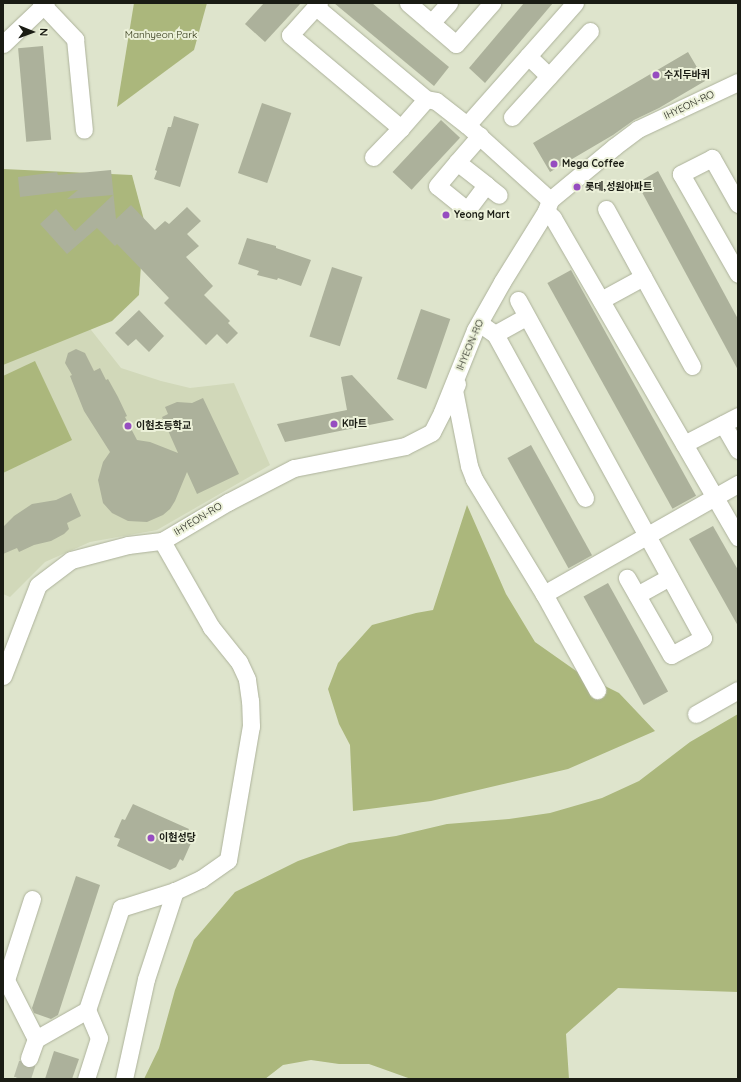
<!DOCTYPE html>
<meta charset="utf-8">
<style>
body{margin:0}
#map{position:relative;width:741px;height:1082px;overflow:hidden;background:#dee4cc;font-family:Quicksand,"Noto Sans KR",sans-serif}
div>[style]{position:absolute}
.built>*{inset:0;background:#d1d8b9}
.green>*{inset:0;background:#abb77c}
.building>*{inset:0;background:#acb19b;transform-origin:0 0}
.minor-tunnel>*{height:17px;margin-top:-8.5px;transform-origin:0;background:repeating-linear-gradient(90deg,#b7bca7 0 17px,transparent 0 25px)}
.roads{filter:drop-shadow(0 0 1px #adb29b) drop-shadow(0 0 1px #adb29b)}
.minor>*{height:17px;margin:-8.5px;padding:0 8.5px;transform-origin:8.5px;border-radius:8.5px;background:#fff}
.dots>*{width:11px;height:11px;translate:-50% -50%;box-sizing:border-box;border:2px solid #ecf1d9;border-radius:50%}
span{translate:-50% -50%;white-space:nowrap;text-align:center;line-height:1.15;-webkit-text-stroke:4px #ecf1d9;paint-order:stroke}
.park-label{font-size:10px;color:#2a300f}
.poi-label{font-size:10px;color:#1a1c14;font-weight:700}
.left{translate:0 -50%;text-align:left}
.street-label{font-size:10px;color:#1a1c14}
.frame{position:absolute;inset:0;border:4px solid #1a1c14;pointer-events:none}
.north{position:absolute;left:12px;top:12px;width:40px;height:40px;-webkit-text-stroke:3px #ecf1d9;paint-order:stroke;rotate:91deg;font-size:11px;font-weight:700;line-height:16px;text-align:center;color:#1a1c14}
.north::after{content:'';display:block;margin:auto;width:14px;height:18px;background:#1a1c14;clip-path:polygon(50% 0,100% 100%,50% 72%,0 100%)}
</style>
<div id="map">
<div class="built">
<div style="clip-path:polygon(84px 321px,121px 368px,161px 381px,190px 388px,234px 383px,270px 465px,157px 530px,90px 542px,45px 562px,10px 597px,3px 594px,3px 364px)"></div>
</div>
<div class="green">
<div style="clip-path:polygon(134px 3px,207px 3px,194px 50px,117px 107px)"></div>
<div style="clip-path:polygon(3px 169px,132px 175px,144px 220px,139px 295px,112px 321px,3px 365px)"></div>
<div style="clip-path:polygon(35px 361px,72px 440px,3px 473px,3px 376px)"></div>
<div style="clip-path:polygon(467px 505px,506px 594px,535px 642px,579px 673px,619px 693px,655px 731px,568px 769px,431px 801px,353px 811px,350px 745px,339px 724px,328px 689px,338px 663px,372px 625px,416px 613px,433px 610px)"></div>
<div style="clip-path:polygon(738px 714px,738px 992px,618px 988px,566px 1034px,569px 1079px,411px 1079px,369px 1064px,339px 1064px,311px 1060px,283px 1065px,265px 1079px,144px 1079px,159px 1048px,175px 990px,194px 940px,235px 892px,298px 861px,349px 843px,396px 836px,447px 824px,509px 819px,550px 813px,602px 798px,639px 781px,690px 742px)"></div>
</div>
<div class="building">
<div style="clip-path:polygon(264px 3px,301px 3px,265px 42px,245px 24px)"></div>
<div style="clip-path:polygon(334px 3px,372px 3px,449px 67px,434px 86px)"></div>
<div style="clip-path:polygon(524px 3px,553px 3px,485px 83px,469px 68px)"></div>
<div style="left:43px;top:46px;width:94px;height:25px;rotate:85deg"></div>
<div style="clip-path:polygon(688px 52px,705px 81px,659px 108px,634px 120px,613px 135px,550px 172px,533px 143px)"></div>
<div style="left:262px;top:103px;width:31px;height:74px;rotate:19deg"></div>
<div style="clip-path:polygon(174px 116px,199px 124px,180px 187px,154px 179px,157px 171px,155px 170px,168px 127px,171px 127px)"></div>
<div style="left:441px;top:120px;width:26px;height:71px;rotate:43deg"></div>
<div style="clip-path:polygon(111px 170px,116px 219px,131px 205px,155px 230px,165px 221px,169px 224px,187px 207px,201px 221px,187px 234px,199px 246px,186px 257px,213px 286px,204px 295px,230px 321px,228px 323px,238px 333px,227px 344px,217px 334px,206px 345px,164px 303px,169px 298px,117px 244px,115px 246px,97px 228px,67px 254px,40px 224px,56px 209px,75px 231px,113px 195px,67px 199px,78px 190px,20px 197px,18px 177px,57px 172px,58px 175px)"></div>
<div style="clip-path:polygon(658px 171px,738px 319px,738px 370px,637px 183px)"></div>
<div style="clip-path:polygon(247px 238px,276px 246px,276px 248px,311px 260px,301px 286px,278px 278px,277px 280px,257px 275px,259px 271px,238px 264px)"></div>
<div style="left:332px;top:267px;width:32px;height:73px;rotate:18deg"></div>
<div style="left:571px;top:270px;width:258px;height:27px;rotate:61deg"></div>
<div style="left:421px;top:309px;width:31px;height:74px;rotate:19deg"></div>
<div style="clip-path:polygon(139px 310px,164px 336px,149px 352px,136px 339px,128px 346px,115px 333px)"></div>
<div style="clip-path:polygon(76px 349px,85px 353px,94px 371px,100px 368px,106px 380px,108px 379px,118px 397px,127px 416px,125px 417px,137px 440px,150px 442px,178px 453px,162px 417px,168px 414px,165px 407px,177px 402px,192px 403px,203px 398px,239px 474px,197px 494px,187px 472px,175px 501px,170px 509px,163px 515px,147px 522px,128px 521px,112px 513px,103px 503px,98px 480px,103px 462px,110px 452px,84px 411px,70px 376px,72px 375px,65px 363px,68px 353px)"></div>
<div style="clip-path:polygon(352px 375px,394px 420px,285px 442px,277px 424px,347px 410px,341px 377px)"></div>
<div style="left:531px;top:445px;width:126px;height:27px;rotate:61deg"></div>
<div style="clip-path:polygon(71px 493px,81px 516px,67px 523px,69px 529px,64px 534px,51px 541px,34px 545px,19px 552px,17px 548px,3px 554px,3px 527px,14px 516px,32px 504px,56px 500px)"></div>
<div style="clip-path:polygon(713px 526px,738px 570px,738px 626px,689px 539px)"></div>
<div style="left:608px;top:583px;width:124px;height:28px;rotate:61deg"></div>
<div style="clip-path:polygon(133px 804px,189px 829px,184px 840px,191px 843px,183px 861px,180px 859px,176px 867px,170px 870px,117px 846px,120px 839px,114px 837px,122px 819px,125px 820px)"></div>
<div style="clip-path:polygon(76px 876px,100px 885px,58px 1015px,51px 1019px,34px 1013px,32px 1008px)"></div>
<div style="clip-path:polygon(54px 1051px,79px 1059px,72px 1079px,45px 1079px)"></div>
</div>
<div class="minor-tunnel">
<div style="left:22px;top:1079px;width:22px;rotate:-72deg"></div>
</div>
<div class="roads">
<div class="minor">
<div style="left:41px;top:3px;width:50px;rotate:46.6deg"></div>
<div style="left:75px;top:39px;width:91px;rotate:84.4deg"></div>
<div style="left:319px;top:3px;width:43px;rotate:132.2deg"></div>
<div style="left:290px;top:35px;width:145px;rotate:40deg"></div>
<div style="left:401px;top:128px;width:38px;rotate:-49deg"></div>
<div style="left:426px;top:99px;width:10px;rotate:11deg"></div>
<div style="left:436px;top:101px;width:39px;rotate:38deg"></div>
<div style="left:408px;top:3px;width:63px;rotate:40.5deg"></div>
<div style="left:456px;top:44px;width:55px;rotate:-48.7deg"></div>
<div style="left:316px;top:7px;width:143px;rotate:39.9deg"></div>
<div style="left:431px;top:23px;width:27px;rotate:-48deg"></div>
<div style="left:3px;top:44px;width:59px;rotate:-43.6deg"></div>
<div style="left:528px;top:56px;width:29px;rotate:44deg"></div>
<div style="left:512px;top:117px;width:116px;rotate:-47.8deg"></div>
<div style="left:373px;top:157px;width:40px;rotate:-46deg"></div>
<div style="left:457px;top:162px;width:37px;rotate:38deg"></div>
<div style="left:486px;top:185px;width:31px;rotate:127deg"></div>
<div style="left:467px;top:210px;width:38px;rotate:-141deg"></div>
<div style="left:437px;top:186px;width:31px;rotate:-50deg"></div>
<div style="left:457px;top:162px;width:35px;rotate:-49deg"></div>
<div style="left:486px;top:185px;width:16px;rotate:38deg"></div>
<div style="left:550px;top:200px;width:112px;rotate:-137.9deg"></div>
<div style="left:467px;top:125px;width:163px;rotate:-48.5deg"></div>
<div style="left:738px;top:204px;width:53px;rotate:-119.5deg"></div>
<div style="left:712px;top:158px;width:35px;rotate:153deg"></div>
<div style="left:681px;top:174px;width:115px;rotate:60.3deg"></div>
<div style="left:606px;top:209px;width:179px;rotate:61.3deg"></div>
<div style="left:546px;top:211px;width:10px;rotate:45deg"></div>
<div style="left:553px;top:218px;width:369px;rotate:59.9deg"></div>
<div style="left:518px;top:300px;width:385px;rotate:61.3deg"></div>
<div style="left:703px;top:638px;width:36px;rotate:152deg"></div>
<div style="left:671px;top:655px;width:89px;rotate:-119.7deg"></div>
<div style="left:601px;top:300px;width:48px;rotate:-28.7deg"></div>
<div style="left:482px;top:325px;width:16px;rotate:35deg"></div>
<div style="left:495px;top:334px;width:187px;rotate:61.2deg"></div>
<div style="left:495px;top:334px;width:35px;rotate:-29deg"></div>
<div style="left:457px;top:384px;width:7px;rotate:117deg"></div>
<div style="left:454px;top:390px;width:77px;rotate:78.8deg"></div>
<div style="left:469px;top:466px;width:14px;rotate:69deg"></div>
<div style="left:474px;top:479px;width:135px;rotate:58.7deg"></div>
<div style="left:544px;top:594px;width:110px;rotate:61.1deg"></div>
<div style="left:723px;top:424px;width:30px;rotate:60deg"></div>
<div style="left:684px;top:444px;width:61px;rotate:-27.4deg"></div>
<div style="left:544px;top:594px;width:223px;rotate:-29.6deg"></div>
<div style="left:637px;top:595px;width:37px;rotate:-29deg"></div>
<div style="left:3px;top:676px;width:97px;rotate:-69deg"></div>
<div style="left:38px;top:585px;width:41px;rotate:-37.1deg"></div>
<div style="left:71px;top:560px;width:59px;rotate:-14.7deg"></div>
<div style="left:128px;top:545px;width:34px;rotate:-7deg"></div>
<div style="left:162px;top:541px;width:77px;rotate:-30.6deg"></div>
<div style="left:228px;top:502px;width:74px;rotate:-27.3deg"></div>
<div style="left:294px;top:468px;width:113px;rotate:-11.2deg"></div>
<div style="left:405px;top:446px;width:30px;rotate:-27deg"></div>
<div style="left:432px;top:432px;width:22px;rotate:-63deg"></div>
<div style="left:442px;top:412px;width:88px;rotate:-68.1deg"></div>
<div style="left:475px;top:330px;width:55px;rotate:-60.6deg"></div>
<div style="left:502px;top:282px;width:84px;rotate:-58.2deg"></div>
<div style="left:546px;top:211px;width:12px;rotate:-70deg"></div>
<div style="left:550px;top:200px;width:83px;rotate:-39.6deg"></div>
<div style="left:614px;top:147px;width:30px;rotate:-37deg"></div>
<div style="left:638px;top:129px;width:110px;rotate:-25.2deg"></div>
<div style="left:696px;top:714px;width:48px;rotate:-29.7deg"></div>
<div style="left:32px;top:899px;width:85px;rotate:107.8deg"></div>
<div style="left:6px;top:980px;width:66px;rotate:63deg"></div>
<div style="left:29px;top:1058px;width:20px;rotate:-70deg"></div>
<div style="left:36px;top:1039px;width:59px;rotate:-29.6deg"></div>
<div style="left:87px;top:1010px;width:108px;rotate:-71.6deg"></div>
<div style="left:121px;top:908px;width:57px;rotate:-17.5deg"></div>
<div style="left:175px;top:891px;width:29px;rotate:-25deg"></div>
<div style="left:201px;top:879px;width:33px;rotate:-35deg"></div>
<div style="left:228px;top:860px;width:136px;rotate:-80.3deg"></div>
<div style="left:251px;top:726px;width:25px;rotate:-92deg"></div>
<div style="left:250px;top:701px;width:22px;rotate:-98deg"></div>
<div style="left:247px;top:679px;width:19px;rotate:-115deg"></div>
<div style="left:239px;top:662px;width:45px;rotate:-128.7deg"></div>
<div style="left:211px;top:627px;width:99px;rotate:-119.7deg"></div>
<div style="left:86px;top:1079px;width:43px;rotate:-72.4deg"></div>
<div style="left:99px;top:1038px;width:30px;rotate:-113deg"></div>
<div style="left:124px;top:1079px;width:102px;rotate:-77.6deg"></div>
<div style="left:146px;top:979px;width:93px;rotate:-71.8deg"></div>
</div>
</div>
<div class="dots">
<div style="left:656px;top:75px;background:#964dc0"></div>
<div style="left:554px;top:164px;background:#964dc0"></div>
<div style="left:577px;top:187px;background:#964dc0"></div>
<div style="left:446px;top:215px;background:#964dc0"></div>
<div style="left:334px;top:424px;background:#964dc0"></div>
<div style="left:128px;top:426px;background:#964dc0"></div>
<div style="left:151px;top:838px;background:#964dc0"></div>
</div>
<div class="park-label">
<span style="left:161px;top:35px">Manhyeon Park</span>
</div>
<div class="poi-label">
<span class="left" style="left:664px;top:75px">수지두바퀴</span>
<span class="left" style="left:562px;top:164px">Mega Coffee</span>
<span class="left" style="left:585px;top:187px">롯데,성원아파트</span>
<span class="left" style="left:454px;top:215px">Yeong Mart</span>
<span class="left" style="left:342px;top:424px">K마트</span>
<span class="left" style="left:136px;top:426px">이현초등학교</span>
<span class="left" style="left:159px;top:838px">이현성당</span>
</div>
<div class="street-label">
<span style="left:689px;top:105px;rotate:-25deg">IHYEON-RO</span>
<span style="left:470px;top:345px;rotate:-67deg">IHYEON-RO</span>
<span style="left:198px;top:519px;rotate:-31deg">IHYEON-RO</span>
</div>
<div class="frame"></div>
<div class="north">N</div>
</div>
